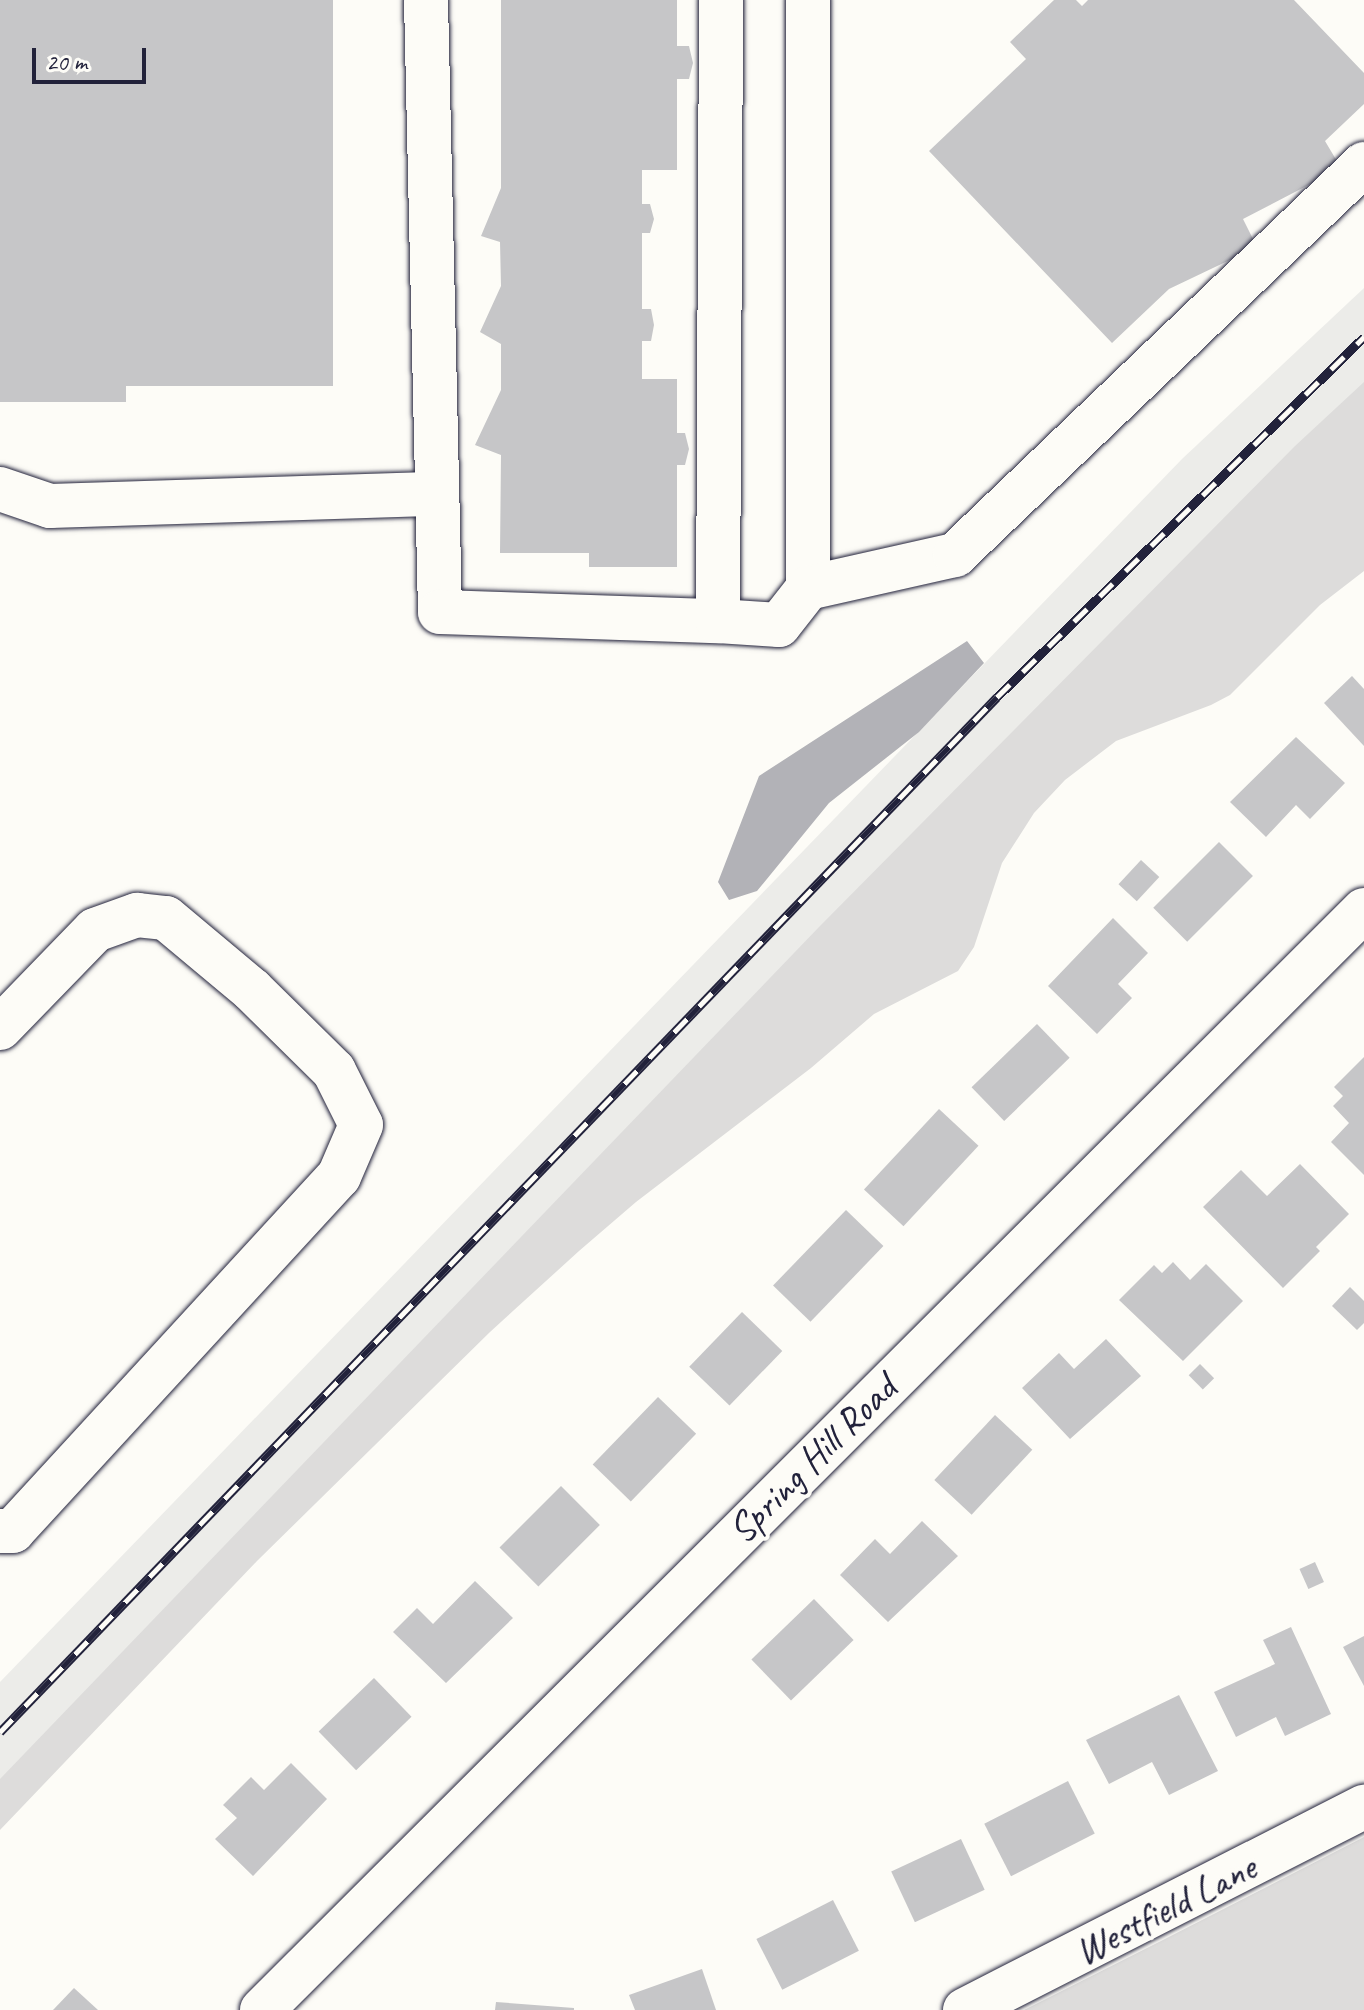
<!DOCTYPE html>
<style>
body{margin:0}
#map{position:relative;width:1364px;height:2010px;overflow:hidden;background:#fdfcf7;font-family:Caveat,sans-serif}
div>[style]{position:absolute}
.built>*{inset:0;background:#ecece9}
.green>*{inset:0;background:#dddcdb}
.water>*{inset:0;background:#b2b2b7}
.building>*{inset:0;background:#c6c6c8;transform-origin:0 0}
.roads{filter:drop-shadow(0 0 2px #22223b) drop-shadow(0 0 2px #22223b)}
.minor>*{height:44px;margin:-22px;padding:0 22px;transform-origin:22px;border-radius:22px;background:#fdfcf7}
.rail>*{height:9px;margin-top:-4.5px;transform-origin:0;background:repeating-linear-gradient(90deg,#fdfcf7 0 18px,#22223b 0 36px);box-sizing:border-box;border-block:2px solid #22223b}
span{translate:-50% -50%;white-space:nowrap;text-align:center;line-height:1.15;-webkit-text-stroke:8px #fdfcf7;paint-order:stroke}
.street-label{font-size:40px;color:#22223b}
.scale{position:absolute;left:32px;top:48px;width:114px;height:36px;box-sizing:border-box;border:4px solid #22223b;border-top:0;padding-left:10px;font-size:24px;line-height:28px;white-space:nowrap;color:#22223b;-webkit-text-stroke:6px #fdfcf7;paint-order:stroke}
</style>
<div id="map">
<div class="built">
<div style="clip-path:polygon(1364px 288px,1364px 385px,0 1781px,0 1682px,1182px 459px)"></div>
</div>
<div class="green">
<div style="clip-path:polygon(1364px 382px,1364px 571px,1320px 605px,1230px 695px,1211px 705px,1116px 741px,1065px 780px,1034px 813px,1002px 863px,974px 947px,958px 971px,874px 1014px,811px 1068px,636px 1202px,579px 1251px,490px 1332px,257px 1561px,0 1830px,0 1779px,819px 927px,1295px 446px)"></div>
<div style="clip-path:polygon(1364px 1837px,1364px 2010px,1024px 2010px,1161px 1941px)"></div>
</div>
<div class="water">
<div style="clip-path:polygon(967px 641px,984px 663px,919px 732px,829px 803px,757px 891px,729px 900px,718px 882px,759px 776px)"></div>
</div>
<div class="building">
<div style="clip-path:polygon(0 0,333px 0,333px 386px,126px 386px,126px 402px,0 402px)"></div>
<div style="clip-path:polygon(501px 0,677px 0,677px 46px,689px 46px,693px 63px,689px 79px,677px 79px,677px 170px,642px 170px,642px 204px,650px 204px,654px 219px,650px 233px,642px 233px,642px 309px,651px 309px,654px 325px,651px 341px,642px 341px,642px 379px,677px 379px,677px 433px,685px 433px,689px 449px,685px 465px,677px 465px,677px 567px,589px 567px,589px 553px,500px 553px,501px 455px,475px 445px,501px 390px,501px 344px,480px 332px,501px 286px,500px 242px,481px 236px,501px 188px)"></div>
<div style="clip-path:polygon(1054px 0,1076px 0,1082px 6px,1088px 0,1294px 0,1364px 73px,1364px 104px,1325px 141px,1341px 168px,1243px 219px,1257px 247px,1169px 289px,1112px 343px,929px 151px,1026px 59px,1010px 42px)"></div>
<div style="clip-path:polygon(1352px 676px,1364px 689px,1364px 746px,1324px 703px)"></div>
<div style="clip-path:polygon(1296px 737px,1345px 783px,1310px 819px,1296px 805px,1266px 837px,1230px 802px)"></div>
<div style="left:1219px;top:842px;width:48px;height:93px;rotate:45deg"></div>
<div style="left:1141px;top:860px;width:25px;height:33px;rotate:43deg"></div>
<div style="clip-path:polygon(1113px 918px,1148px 953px,1118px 984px,1132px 998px,1097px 1034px,1048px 986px)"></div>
<div style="left:1037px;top:1024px;width:47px;height:91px;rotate:46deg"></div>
<div style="clip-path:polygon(1364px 1057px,1364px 1175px,1331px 1142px,1349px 1123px,1333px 1106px,1343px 1096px,1334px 1087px)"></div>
<div style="left:939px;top:1109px;width:54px;height:110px;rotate:43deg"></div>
<div style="clip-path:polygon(1300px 1164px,1349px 1214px,1316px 1247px,1320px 1251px,1283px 1288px,1203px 1207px,1241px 1170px,1267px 1196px)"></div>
<div style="left:846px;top:1210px;width:52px;height:105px;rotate:44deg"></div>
<div style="clip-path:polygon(1173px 1262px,1190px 1280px,1206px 1264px,1243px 1301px,1183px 1361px,1119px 1300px,1154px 1265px,1162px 1273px)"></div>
<div style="clip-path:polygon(1350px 1287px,1364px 1301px,1364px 1323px,1357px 1330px,1332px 1306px)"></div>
<div style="left:742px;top:1312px;width:56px;height:76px;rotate:44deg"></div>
<div style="clip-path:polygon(1106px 1339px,1141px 1376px,1070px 1439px,1022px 1388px,1059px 1353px,1074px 1369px)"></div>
<div style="left:1200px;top:1364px;width:20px;height:16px;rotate:45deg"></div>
<div style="left:658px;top:1397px;width:53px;height:94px;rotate:44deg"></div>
<div style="left:995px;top:1415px;width:51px;height:89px;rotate:43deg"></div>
<div style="left:561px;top:1486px;width:55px;height:87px;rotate:45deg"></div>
<div style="clip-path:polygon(922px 1521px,958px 1556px,888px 1622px,840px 1575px,875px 1539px,890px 1554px)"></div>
<div style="left:1315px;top:1562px;width:22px;height:17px;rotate:66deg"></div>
<div style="clip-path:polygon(475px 1581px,513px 1618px,446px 1683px,393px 1632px,417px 1608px,433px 1624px)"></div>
<div style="left:814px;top:1599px;width:57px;height:87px;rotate:46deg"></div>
<div style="clip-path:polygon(1291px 1627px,1331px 1714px,1285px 1736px,1276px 1717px,1236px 1737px,1214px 1692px,1275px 1664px,1263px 1640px)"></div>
<div style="clip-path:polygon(1364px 1636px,1364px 1686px,1343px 1647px)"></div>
<div style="left:374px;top:1678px;width:54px;height:77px;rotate:46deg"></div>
<div style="clip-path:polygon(1179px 1695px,1218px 1771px,1169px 1795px,1152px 1762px,1109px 1784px,1086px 1740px)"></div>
<div style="clip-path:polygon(291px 1763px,327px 1799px,253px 1876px,215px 1839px,237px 1818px,223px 1805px,251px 1777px,264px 1790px)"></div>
<div style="left:1068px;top:1781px;width:59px;height:94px;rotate:63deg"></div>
<div style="left:961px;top:1839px;width:56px;height:77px;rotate:65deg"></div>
<div style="left:833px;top:1900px;width:57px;height:86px;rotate:63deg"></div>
<div style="clip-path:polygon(702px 1969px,716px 2010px,635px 2010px,629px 1995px)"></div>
<div style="clip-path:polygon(74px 1988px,98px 2010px,53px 2010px)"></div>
<div style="clip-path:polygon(496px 2002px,574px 2008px,574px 2010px,495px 2010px)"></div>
</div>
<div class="roads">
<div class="minor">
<div style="left:426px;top:0;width:612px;rotate:88.69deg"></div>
<div style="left:440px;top:612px;width:278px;rotate:1.9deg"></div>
<div style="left:718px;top:621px;width:621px;rotate:-89.72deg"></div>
<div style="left:808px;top:0;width:588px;rotate:90deg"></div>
<div style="left:808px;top:588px;width:151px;rotate:-12.7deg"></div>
<div style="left:955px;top:555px;width:566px;rotate:-43.71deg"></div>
<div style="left:0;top:489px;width:53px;rotate:18.8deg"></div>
<div style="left:50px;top:506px;width:387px;rotate:-1.8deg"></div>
<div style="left:718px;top:621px;width:61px;rotate:3.8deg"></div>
<div style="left:779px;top:625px;width:47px;rotate:-51.9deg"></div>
<div style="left:0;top:1028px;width:136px;rotate:-45.9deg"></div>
<div style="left:95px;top:930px;width:45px;rotate:-19.7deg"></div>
<div style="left:137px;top:915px;width:29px;rotate:6deg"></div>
<div style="left:166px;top:918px;width:112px;rotate:39.9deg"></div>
<div style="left:252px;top:990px;width:115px;rotate:44.6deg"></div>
<div style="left:334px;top:1071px;width:60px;rotate:63.4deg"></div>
<div style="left:361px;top:1125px;width:56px;rotate:113.3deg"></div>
<div style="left:339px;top:1176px;width:482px;rotate:132.6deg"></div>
<div style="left:13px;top:1531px;width:13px;rotate:180deg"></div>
<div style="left:262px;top:2010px;width:1557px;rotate:-44.95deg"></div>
<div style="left:965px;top:2010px;width:448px;rotate:-27deg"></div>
</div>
</div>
<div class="rail">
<div style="left:0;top:1732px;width:1437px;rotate:-46.07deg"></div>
<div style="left:997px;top:697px;width:514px;rotate:-44.45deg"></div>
</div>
<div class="street-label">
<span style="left:812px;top:1459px;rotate:-45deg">Spring Hill Road</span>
<span style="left:1165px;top:1909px;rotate:-27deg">Westfield Lane</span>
</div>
<div class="scale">20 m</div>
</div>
